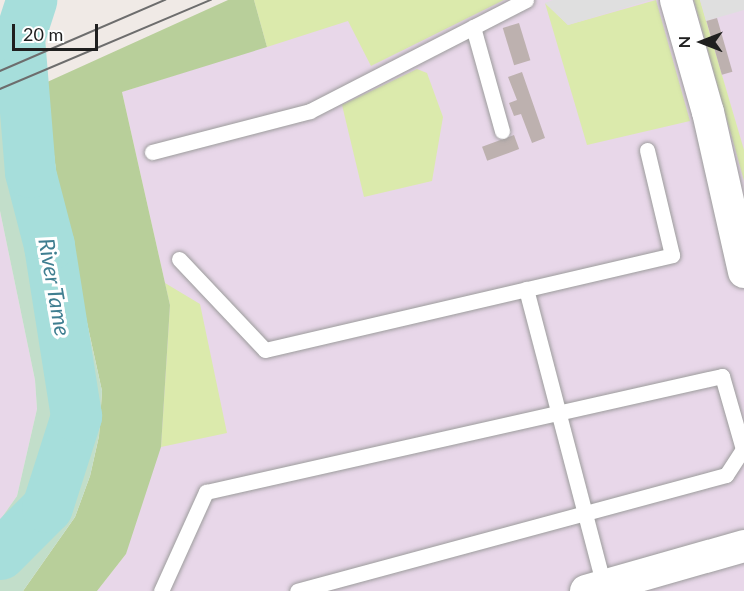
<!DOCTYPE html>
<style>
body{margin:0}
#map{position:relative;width:744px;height:591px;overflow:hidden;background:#f0eae6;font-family:Lato,sans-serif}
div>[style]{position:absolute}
.industrial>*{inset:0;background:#e8d7e9}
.grass>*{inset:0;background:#dbeaac}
.forest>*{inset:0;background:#b8cf9a}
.wetland>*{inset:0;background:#c2deca}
.parking>*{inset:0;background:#dfdfdf}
.pier>*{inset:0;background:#fff}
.river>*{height:51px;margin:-25.5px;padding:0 25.5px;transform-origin:25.5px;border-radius:25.5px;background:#a6dedb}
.building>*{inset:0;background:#bdb1af;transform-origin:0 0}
.roads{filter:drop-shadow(0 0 2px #9c9c9c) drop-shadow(0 0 2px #9c9c9c)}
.service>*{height:15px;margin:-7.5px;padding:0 7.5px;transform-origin:7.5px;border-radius:7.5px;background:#fff}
.minor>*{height:32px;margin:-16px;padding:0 16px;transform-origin:16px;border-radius:16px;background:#fff}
.tram>*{height:1.5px;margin:-0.75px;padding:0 0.75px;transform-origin:0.75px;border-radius:0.75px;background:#6d6d6d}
span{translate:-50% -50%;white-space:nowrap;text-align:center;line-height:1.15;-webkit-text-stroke:6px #fff;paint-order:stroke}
.water-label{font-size:22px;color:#3f7e90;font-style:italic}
.north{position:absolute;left:672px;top:12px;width:60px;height:60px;-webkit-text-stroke:4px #fff;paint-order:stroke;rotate:270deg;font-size:16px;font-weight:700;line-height:24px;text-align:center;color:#1f1f1f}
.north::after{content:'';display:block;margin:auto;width:21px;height:27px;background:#1f1f1f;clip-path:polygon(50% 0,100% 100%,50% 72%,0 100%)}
.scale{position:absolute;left:12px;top:24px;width:86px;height:27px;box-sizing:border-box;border:3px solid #1f1f1f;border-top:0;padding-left:8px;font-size:18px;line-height:21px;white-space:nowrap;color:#1f1f1f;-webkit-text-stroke:4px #fff;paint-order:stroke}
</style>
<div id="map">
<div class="industrial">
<div style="clip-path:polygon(411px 0,744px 0,744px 591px,97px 591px,126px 554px,170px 305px,122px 92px)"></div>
<div style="clip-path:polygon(0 211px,35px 380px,37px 409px,17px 496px,0 520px)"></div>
</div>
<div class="grass">
<div style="clip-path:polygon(254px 0,504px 0,371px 66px,348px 21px,267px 47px)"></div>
<div style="clip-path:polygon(656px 0,690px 121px,587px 145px,545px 3px,568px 25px)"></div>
<div style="clip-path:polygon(694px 0,700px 0,744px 150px,744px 181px)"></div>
<div style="clip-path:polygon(417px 69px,427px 73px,443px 117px,432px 181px,364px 197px,342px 105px)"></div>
<div style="clip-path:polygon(165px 283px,200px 304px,227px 433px,161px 447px,170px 305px)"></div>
</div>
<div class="forest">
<div style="clip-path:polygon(228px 0,254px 0,267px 47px,122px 92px,170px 305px,161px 447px,126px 554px,97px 591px,23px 591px,75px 517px,90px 476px,99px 436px,102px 391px,59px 195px,45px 83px)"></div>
</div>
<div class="wetland">
<div style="clip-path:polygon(45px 83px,59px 195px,102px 391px,99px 436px,90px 476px,75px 517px,23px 591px,0 591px,0 520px,17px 496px,37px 409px,35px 380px,0 211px,0 102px)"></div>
</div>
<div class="parking">
<div style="clip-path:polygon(553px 0,651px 0,568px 25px,545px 3px)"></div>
<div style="clip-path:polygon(700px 0,744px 0,744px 10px,706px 21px)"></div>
</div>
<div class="pier">
<div style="clip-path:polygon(41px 42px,45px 83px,0 102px,0 60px)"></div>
</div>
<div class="river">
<div style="left:0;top:554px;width:66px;rotate:-45deg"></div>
<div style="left:47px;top:507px;width:96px;rotate:-72.3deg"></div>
<div style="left:76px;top:416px;width:173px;rotate:-99deg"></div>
<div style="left:49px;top:245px;width:75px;rotate:-104.6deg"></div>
<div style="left:30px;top:172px;width:134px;rotate:-94.7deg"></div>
<div style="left:19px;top:38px;width:40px;rotate:-72deg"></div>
</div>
<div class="building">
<div style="left:717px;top:18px;width:56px;height:11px;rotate:74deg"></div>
<div style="left:519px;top:23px;width:39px;height:17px;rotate:73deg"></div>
<div style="clip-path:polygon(522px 72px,545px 138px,532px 143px,521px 114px,514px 116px,509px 103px,517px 100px,508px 77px)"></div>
<div style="left:514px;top:135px;width:15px;height:34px;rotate:70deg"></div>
</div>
<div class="roads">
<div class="service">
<div style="left:473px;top:27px;width:108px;rotate:74.4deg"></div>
<div style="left:152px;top:152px;width:163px;rotate:-14.5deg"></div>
<div style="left:310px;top:111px;width:243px;rotate:-27.2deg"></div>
<div style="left:179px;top:259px;width:125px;rotate:46.6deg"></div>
<div style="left:265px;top:350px;width:418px;rotate:-13.1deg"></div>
<div style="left:672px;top:255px;width:108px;rotate:-103.4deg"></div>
<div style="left:526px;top:289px;width:307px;rotate:75.3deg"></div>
<div style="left:161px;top:591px;width:109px;rotate:-65.6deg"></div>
<div style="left:206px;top:492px;width:529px;rotate:-12.67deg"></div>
<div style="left:722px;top:376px;width:76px;rotate:74deg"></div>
<div style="left:743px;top:449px;width:31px;rotate:123deg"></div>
<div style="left:726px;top:475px;width:444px;rotate:164.9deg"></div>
</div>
<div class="minor">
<div style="left:676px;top:0;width:116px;rotate:74.1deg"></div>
<div style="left:708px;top:112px;width:164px;rotate:77.3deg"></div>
<div style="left:586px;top:591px;width:164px;rotate:-15.9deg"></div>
</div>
</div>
<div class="tram">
<div style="left:0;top:71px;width:180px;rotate:-23.3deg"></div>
<div style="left:0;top:89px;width:229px;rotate:-22.9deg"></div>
</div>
<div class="water-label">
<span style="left:55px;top:287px;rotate:80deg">River Tame</span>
</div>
<div class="north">N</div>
<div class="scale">20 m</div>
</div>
